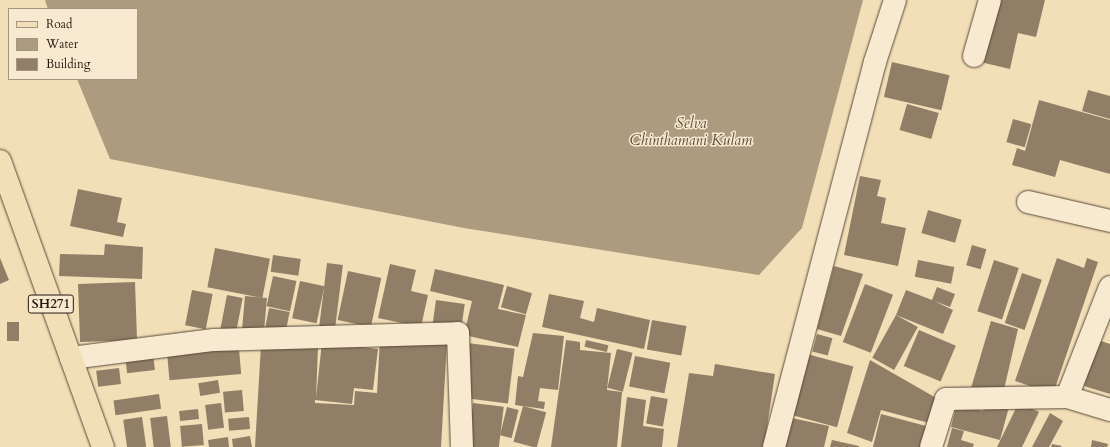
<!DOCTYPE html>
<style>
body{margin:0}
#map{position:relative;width:1110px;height:447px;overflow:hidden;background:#f2deb7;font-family:Cardo,serif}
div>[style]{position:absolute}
.water>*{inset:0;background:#ac9b7e}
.building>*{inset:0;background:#907f66;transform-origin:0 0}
.roads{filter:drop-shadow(0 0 1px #584a39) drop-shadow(0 0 1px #584a39)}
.minor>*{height:22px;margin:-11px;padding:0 11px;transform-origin:11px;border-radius:11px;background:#f7ead0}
.major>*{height:22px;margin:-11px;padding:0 11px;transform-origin:11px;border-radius:11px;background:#f2deb7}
span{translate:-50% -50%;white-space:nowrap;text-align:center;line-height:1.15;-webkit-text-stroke:3px #f7ead0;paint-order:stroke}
.shield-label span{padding:1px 3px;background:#f7ead0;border:1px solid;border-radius:3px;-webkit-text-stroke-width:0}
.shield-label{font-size:13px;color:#25190f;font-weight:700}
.water-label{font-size:15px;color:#5b4d3b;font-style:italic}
.legend{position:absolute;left:8px;top:8px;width:130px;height:72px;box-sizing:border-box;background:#f7ead0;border:1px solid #a39683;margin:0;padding:5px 7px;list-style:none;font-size:12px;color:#25190f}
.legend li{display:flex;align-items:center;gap:8px;height:20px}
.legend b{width:20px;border:1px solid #a39683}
</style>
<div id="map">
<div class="water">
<div style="clip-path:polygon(45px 0,863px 0,802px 228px,759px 275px,464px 228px,110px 159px,77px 79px,137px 79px,137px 9px,48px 9px)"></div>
</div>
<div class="building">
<div style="clip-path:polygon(996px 0,1045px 0,1036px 37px,1018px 33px,1010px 69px,976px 61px)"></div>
<div style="left:892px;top:62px;width:59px;height:36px;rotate:13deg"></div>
<div style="clip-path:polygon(1088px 90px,1110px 96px,1110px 119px,1082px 111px)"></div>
<div style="clip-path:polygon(1039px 100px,1110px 120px,1110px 174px,1060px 160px,1055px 177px,1012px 165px,1017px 148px,1025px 151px)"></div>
<div style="left:907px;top:104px;width:33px;height:27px;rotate:16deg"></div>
<div style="left:1013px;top:119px;width:19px;height:24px;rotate:16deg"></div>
<div style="clip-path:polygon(860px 176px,881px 180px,877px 196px,886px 198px,881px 223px,906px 228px,898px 266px,844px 255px)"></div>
<div style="clip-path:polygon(78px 189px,122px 198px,117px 222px,126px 224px,123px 237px,70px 226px)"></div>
<div style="left:928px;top:210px;width:35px;height:24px;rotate:16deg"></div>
<div style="clip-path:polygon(105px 244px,143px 247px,142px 279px,59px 276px,60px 254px,104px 255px)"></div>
<div style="left:972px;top:245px;width:15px;height:21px;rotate:16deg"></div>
<div style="left:215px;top:248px;width:56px;height:40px;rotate:11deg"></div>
<div style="left:273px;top:255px;width:28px;height:17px;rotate:8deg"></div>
<div style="clip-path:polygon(0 258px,9px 280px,0 284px)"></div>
<div style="clip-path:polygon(1057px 258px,1084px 268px,1087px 258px,1098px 262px,1053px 394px,1015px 381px)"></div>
<div style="left:918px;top:260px;width:37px;height:17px;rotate:11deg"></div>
<div style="left:994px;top:260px;width:26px;height:54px;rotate:18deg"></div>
<div style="left:327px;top:263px;width:16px;height:64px;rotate:7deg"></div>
<div style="clip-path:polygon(390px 264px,416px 270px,411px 291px,428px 295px,421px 327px,378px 318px)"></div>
<div style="clip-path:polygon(834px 266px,863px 274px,841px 336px,817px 329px)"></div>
<div style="clip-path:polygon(435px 269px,504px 285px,498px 309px,526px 315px,518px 347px,464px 335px,472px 301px,430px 291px)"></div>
<div style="left:348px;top:271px;width:34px;height:50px;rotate:12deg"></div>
<div style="left:1022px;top:273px;width:21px;height:53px;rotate:19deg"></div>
<div style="left:273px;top:276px;width:24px;height:31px;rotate:12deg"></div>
<div style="left:300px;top:281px;width:25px;height:38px;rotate:12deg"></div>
<div style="left:135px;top:282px;width:58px;height:57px;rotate:88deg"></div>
<div style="left:865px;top:284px;width:30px;height:62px;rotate:21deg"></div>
<div style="left:507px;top:286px;width:26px;height:22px;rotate:16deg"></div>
<div style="clip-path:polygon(937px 287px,955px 294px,950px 307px,934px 301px,953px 310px,943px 334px,896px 315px,906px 290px,932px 300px)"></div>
<div style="left:192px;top:290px;width:21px;height:36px;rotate:11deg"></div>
<div style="clip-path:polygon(549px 294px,584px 301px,580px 318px,594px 322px,597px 308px,650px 320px,644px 349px,542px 327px)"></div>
<div style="left:227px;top:295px;width:16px;height:35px;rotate:11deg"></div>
<div style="left:245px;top:296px;width:22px;height:33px;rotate:5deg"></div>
<div style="left:436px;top:300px;width:29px;height:25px;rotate:8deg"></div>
<div style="left:269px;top:308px;width:21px;height:24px;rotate:11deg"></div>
<div style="left:896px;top:315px;width:25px;height:49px;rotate:29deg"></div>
<div style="left:652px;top:320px;width:35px;height:30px;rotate:10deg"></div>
<div style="clip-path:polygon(991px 321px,1018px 329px,1002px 398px,971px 388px)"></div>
<div style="left:7px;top:322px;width:12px;height:19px"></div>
<div style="left:919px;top:330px;width:40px;height:39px;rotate:23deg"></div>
<div style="clip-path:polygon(533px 333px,564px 336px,558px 390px,540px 388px,538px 401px,545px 402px,544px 409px,515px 405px,518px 376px,523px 377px)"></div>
<div style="left:817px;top:334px;width:16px;height:18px;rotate:15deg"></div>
<div style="clip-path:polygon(380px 338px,447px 342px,441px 447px,255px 447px,261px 345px,318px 348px,316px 398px,322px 342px,378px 349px,373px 390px,354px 388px,352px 404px,315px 400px,315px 403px,354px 405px,355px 391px,377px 393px)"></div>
<div style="clip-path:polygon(566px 340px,580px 342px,580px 350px,611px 353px,607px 390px,622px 392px,617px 447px,551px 447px)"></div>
<div style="left:586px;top:340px;width:23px;height:7px;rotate:13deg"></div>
<div style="clip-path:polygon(1098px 340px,1110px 344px,1110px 394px,1084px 386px)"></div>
<div style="left:467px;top:343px;width:48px;height:55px;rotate:7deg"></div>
<div style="left:239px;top:349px;width:25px;height:72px;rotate:85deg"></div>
<div style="left:617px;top:349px;width:16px;height:40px;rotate:14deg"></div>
<div style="left:153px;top:354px;width:16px;height:28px;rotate:83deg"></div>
<div style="left:807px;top:354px;width:48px;height:63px;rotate:15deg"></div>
<div style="left:635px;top:356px;width:36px;height:31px;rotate:11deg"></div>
<div style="clip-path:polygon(870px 360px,938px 399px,929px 423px,881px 410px,872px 442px,847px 433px)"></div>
<div style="clip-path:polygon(715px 364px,775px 374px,764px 447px,677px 447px,689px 373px,713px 376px)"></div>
<div style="left:119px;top:368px;width:16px;height:23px;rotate:83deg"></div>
<div style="left:218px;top:380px;width:13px;height:20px;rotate:81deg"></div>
<div style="left:242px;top:390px;width:21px;height:19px;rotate:85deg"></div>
<div style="left:159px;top:394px;width:15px;height:46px;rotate:82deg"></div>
<div style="left:651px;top:396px;width:17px;height:28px;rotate:10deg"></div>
<div style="clip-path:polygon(627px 397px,646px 400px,643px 426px,664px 429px,662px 447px,621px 447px)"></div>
<div style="clip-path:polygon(985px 401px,1009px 407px,1000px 440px,951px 427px,957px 404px,983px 411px)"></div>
<div style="clip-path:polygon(1019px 402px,1039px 412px,1022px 447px,997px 447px)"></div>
<div style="left:221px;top:403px;width:25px;height:16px;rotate:83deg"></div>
<div style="left:473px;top:403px;width:31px;height:44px;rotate:7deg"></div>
<div style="left:523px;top:406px;width:24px;height:37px;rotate:15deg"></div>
<div style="left:507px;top:407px;width:12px;height:29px;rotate:14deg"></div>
<div style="left:198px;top:409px;width:10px;height:19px;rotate:84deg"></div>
<div style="clip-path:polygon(1050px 413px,1063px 421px,1049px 447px,1032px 447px)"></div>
<div style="clip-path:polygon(881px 414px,926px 426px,921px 447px,873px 447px)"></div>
<div style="left:167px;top:416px;width:31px;height:17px;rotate:83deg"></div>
<div style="left:142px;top:417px;width:30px;height:19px;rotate:82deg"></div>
<div style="left:249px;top:417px;width:12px;height:21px;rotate:85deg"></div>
<div style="clip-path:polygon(787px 417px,829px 426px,824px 447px,780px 447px)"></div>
<div style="left:202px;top:424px;width:21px;height:22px;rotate:85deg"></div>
<div style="clip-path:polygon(952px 428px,964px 431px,961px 440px,974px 444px,973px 447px,947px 447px)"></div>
<div style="clip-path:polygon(250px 436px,252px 447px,233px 447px,232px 439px)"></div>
<div style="clip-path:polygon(228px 437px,229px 447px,209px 447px,208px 440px)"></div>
<div style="clip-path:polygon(832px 440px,859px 446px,859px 447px,830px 447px)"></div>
<div style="clip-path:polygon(1092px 440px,1108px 444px,1107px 447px,1091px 447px)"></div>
<div style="clip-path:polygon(1052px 444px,1062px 446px,1061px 447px,1051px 447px)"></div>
</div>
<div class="roads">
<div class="minor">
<div style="left:974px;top:56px;width:58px;rotate:-74.1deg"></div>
<div style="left:1028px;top:202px;width:84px;rotate:13deg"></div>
<div style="left:71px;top:358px;width:144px;rotate:-7.2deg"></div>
<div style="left:214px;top:340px;width:244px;rotate:-1.6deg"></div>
<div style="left:458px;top:333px;width:114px;rotate:88deg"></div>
<div style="left:1067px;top:397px;width:118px;rotate:-68.6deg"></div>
<div style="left:774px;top:447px;width:398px;rotate:-75.3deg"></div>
<div style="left:875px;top:62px;width:65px;rotate:-72.1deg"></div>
<div style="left:931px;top:447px;width:50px;rotate:-72.6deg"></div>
<div style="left:946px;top:399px;width:121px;rotate:-0.9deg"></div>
<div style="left:1067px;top:397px;width:45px;rotate:16.8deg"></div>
</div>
<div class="major">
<div style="left:0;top:161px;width:304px;rotate:70.2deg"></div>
</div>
</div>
<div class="shield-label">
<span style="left:51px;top:304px">SH271</span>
</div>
<div class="water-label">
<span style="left:691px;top:132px">Selva<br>Chinthamani Kulam</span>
</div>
<ul class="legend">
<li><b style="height:5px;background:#f2deb7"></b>Road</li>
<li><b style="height:11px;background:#ac9b7e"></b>Water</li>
<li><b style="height:11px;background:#907f66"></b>Building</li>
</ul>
</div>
